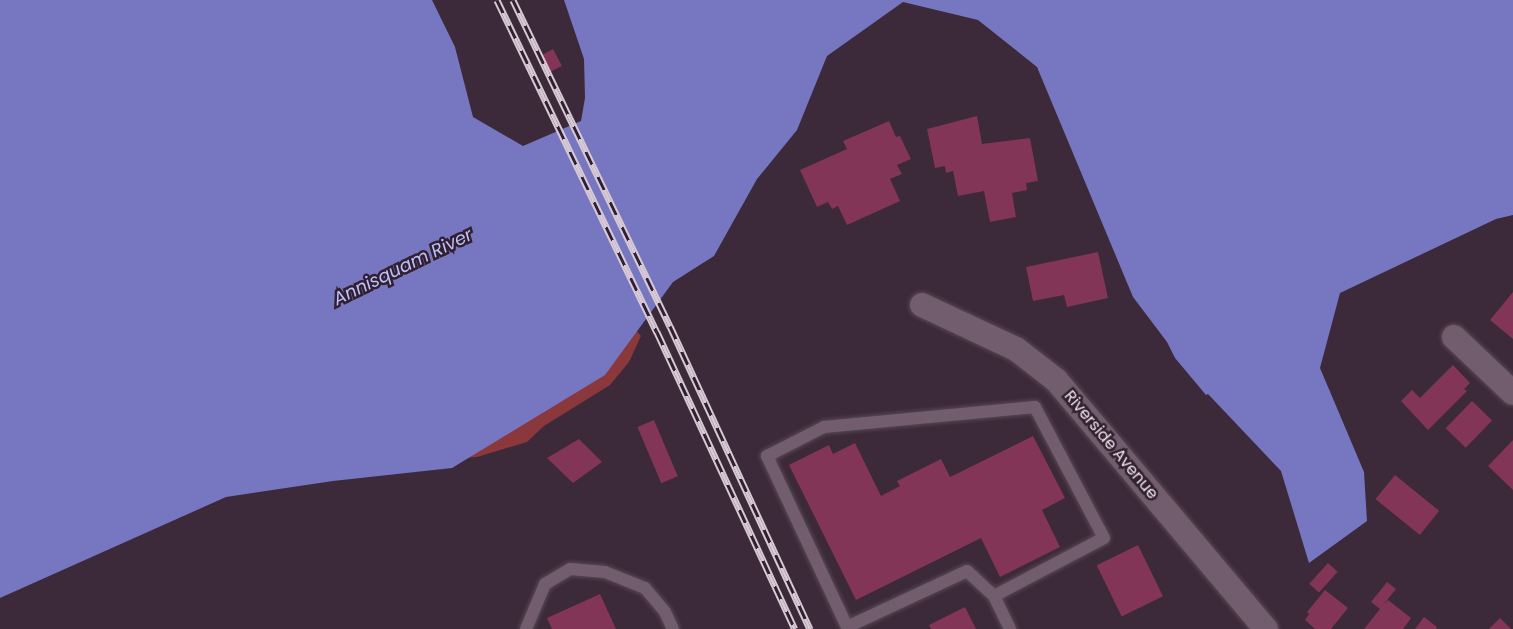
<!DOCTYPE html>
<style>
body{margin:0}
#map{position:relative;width:1513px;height:629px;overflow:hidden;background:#3c2939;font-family:Poppins,sans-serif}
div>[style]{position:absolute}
.green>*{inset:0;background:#8a383b}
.water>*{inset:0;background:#7776c0}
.building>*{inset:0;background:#823556;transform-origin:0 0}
.roads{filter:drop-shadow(0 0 2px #574855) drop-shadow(0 0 2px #574855)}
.lane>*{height:12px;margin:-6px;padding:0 6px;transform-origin:6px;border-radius:6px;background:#725d6f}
.street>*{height:24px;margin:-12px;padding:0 12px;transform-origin:12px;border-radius:12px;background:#725d6f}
.rail>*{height:7px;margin-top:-3.5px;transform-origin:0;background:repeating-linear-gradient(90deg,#31202f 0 14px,#d7cad4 0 28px);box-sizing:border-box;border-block:2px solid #d7cad4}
span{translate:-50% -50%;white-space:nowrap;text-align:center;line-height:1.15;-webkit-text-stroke:5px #31202f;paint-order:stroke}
.street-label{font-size:16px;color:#eee2eb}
.water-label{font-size:18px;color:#bec0fd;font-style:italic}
</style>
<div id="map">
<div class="green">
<div style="clip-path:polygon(623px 315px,641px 336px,629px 362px,610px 385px,544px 426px,527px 442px,477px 457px,434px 460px)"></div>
</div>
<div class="water">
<div style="clip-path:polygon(0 0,432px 0,455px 47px,473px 117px,523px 146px,581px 121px,585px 98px,584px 59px,564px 0,1513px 0,1513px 215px,1496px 219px,1340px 293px,1320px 368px,1364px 472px,1367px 521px,1309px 563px,1281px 471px,1208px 394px,1206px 395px,1175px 358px,1167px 342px,1133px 297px,1037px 67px,978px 20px,903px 2px,827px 56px,797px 130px,757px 179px,714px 256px,673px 282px,605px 375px,452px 468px,333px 481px,226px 497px,0 598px)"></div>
</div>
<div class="building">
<div style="left:553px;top:49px;width:19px;height:15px;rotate:62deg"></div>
<div style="clip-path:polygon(977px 116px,982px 144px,1030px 138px,1038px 181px,1026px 183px,1027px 190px,1012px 193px,1016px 217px,990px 222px,984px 191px,958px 196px,953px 171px,946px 173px,945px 166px,935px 168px,927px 129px)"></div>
<div style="clip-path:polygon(889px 121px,896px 137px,900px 136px,911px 159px,897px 165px,902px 174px,890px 179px,900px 201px,847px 225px,838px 206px,832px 209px,828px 202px,817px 207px,800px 170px,847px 149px,843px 141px)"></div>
<div style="clip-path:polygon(1098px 252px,1108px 298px,1067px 307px,1064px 295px,1033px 301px,1026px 267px)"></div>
<div style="clip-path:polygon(1513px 292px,1513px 339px,1490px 320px)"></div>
<div style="clip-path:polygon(1453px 365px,1470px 383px,1464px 389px,1467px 391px,1428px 430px,1401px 401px,1412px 390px,1420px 398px)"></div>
<div style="left:1472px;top:401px;width:28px;height:38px;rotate:44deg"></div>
<div style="left:654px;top:420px;width:61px;height:18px;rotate:67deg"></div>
<div style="clip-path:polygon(1033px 436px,1065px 498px,1042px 510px,1060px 547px,1000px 577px,981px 538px,856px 600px,789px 465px,829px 445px,833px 454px,855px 443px,881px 496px,900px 486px,897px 481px,941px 459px,950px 477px)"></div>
<div style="clip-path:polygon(579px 439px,602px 462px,573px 483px,547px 458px)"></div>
<div style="clip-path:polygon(1513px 440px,1513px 490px,1488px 466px)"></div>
<div style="left:1395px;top:475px;width:57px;height:31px;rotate:39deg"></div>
<div style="left:1138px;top:545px;width:57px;height:46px;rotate:64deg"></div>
<div style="left:1328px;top:563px;width:13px;height:28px;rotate:42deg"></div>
<div style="clip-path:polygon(1387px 582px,1396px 589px,1383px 605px,1388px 600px,1411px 618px,1403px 629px,1364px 629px,1380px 609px,1371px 602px)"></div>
<div style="clip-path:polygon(1325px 590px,1348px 608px,1331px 629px,1315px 629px,1305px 620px,1309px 614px,1307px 612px)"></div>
<div style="clip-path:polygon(600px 594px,616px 629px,552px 629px,547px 618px)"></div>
<div style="clip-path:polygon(965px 607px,976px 629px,931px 629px,929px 625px)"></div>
<div style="clip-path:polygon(1424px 617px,1437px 627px,1436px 629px,1415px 629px)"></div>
<div style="clip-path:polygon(1500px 618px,1511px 629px,1489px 629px)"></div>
</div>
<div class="roads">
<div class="lane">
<div style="left:994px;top:596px;width:124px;rotate:-27.8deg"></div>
<div style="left:1104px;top:538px;width:148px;rotate:-117.8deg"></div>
<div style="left:1035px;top:407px;width:212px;rotate:174.6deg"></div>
<div style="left:824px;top:427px;width:64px;rotate:153deg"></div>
<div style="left:767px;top:456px;width:189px;rotate:64.9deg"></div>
<div style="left:847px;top:627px;width:132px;rotate:-25deg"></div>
<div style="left:967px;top:571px;width:37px;rotate:43deg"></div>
<div style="left:994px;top:596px;width:37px;rotate:64deg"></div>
<div style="left:526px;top:629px;width:49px;rotate:-67.1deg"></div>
<div style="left:545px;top:584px;width:29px;rotate:-31deg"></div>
<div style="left:570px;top:569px;width:35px;rotate:5deg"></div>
<div style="left:605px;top:572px;width:43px;rotate:21.8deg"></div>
<div style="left:645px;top:588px;width:31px;rotate:50deg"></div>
<div style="left:665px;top:612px;width:19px;rotate:65deg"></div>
</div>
<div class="street">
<div style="left:922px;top:305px;width:104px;rotate:25.1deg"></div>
<div style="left:1016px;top:349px;width:51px;rotate:37.8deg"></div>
<div style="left:1056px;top:380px;width:326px;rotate:49.9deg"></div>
<div style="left:1454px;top:337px;width:81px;rotate:43.5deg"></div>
</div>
</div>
<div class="rail">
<div style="left:497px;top:0;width:369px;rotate:64.3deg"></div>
<div style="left:657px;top:332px;width:327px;rotate:65.1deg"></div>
<div style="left:513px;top:0;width:362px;rotate:64.3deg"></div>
<div style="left:670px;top:326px;width:334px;rotate:65.2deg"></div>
</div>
<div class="street-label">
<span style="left:1111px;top:445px;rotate:50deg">Riverside Avenue</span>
</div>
<div class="water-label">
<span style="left:403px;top:267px;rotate:-26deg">Annisquam River</span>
</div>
</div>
